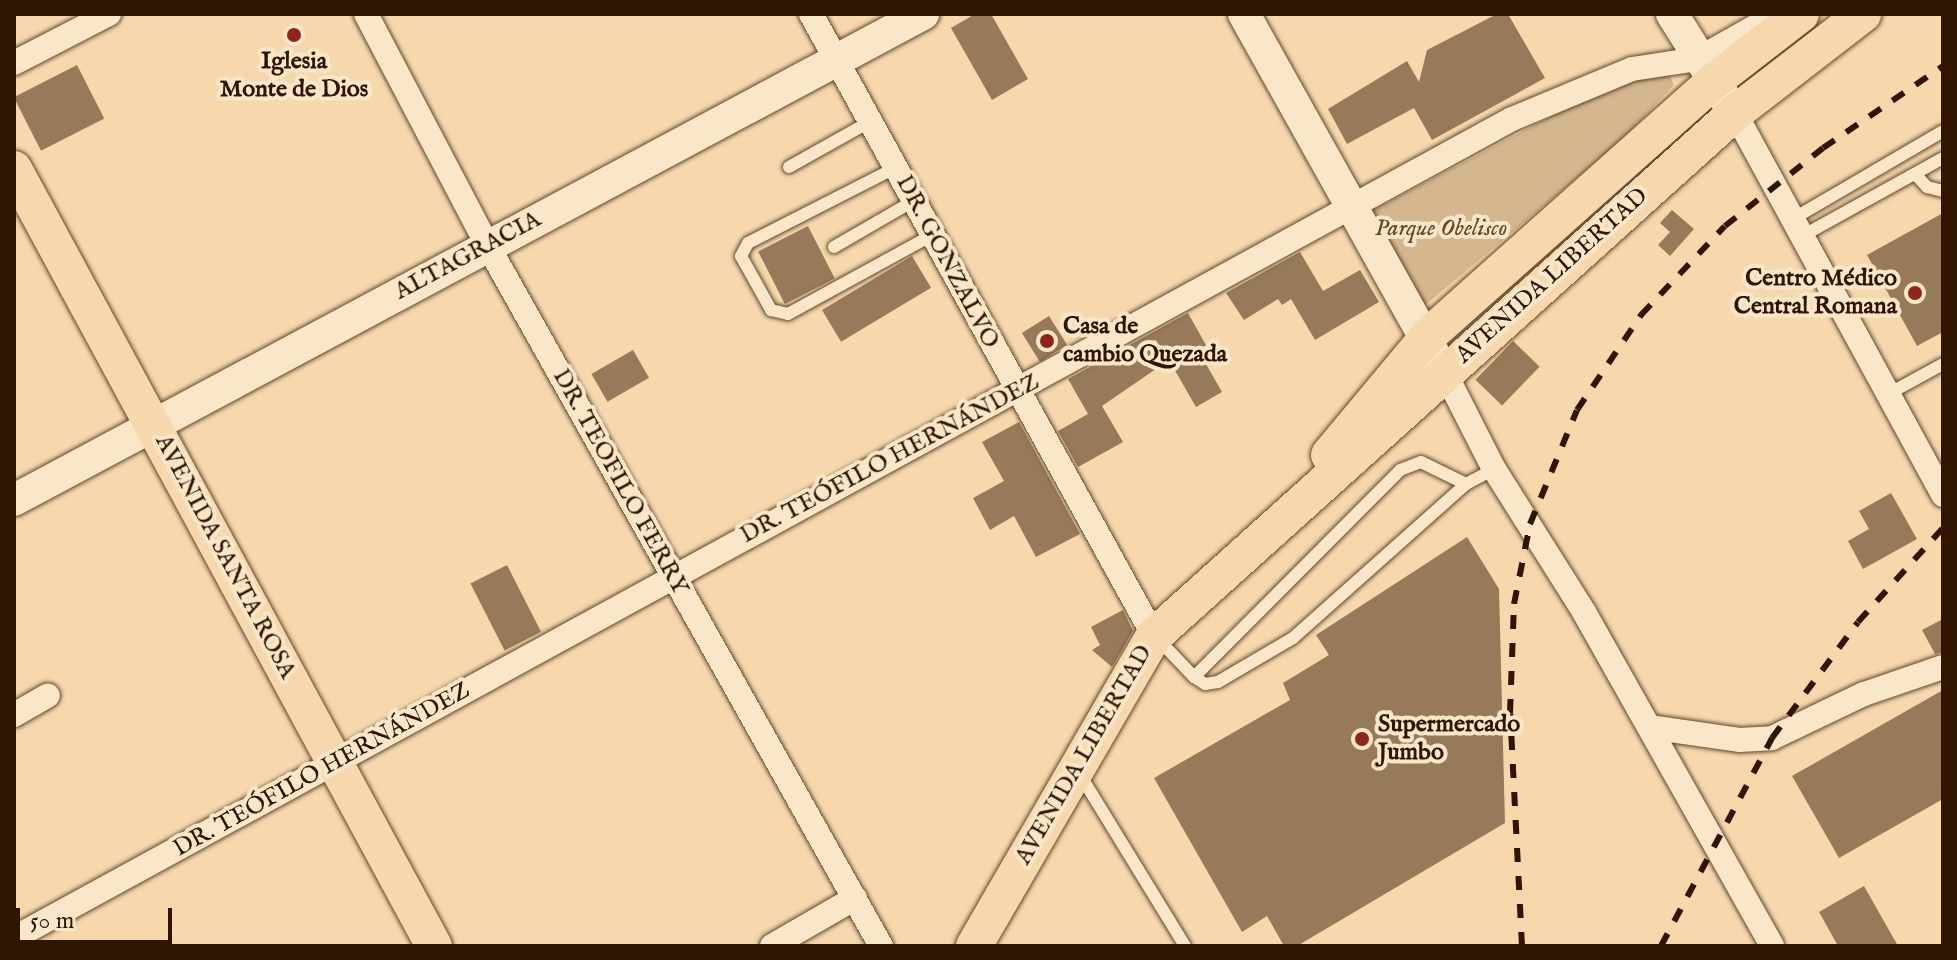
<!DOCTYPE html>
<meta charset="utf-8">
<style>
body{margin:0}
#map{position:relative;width:1957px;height:960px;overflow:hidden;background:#f7d8ac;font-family:"IM FELL English",serif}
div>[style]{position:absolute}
.green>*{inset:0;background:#d5b78f}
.building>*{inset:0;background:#977a59;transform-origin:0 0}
.roads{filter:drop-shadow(0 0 2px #61462b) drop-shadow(0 0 2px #61462b)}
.lane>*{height:12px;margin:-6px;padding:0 6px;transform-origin:6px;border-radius:6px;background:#fae6c9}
.street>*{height:24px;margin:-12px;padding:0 12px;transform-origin:12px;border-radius:12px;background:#fae6c9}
.secondary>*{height:32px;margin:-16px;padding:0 16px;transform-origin:16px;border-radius:16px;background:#fae6c9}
.primary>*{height:36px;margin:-18px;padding:0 18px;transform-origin:18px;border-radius:18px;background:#f7d8ac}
.rail>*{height:6px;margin-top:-3px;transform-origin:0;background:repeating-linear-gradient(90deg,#2f1500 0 14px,transparent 0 28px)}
.dots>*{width:22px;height:22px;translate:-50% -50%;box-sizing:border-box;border:4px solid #fae6c9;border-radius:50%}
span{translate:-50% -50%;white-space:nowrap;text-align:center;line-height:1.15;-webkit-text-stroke:8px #fae6c9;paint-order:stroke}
.poi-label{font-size:24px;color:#2f1500;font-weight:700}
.right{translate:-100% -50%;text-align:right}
.left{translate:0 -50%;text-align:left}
.park-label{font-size:24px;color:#61462b;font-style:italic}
.street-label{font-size:24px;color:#2f1500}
.frame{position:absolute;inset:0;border:16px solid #2f1500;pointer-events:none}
.scale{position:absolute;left:16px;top:908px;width:156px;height:36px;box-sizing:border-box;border:4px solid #2f1500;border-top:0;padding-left:10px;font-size:24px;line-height:28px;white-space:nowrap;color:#2f1500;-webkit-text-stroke:6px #fae6c9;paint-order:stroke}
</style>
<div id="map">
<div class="green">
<div style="clip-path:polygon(1666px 67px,1674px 85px,1622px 140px,1424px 306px,1370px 212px,1631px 74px)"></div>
</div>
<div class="building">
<div style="clip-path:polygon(975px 14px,991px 14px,1028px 79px,992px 100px,951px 28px)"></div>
<div style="clip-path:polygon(1497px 14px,1508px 14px,1545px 78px,1432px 140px,1414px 108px,1347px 144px,1328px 109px,1407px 61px,1419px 82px,1427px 50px)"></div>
<div style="left:77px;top:65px;width:60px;height:71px;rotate:63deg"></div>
<div style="clip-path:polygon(1672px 210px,1694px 229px,1670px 256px,1658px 245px,1670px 232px,1660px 223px)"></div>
<div style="clip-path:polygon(1943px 213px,1943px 332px,1917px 346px,1867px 255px)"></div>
<div style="left:808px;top:226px;width:59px;height:56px;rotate:63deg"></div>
<div style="clip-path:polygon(1300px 252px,1323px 291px,1360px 270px,1379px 302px,1315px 340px,1291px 299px,1282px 305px,1278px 299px,1244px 320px,1226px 293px)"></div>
<div style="left:912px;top:256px;width:37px;height:105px;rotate:59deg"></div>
<div style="clip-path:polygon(1188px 313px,1206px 345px,1198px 350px,1222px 392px,1196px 407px,1169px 360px,1102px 406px,1123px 442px,1078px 467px,1058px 431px,1088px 414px,1068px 379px)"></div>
<div style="left:1049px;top:316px;width:34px;height:32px;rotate:58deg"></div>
<div style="left:1513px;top:341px;width:37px;height:54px;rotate:44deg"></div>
<div style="left:633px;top:350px;width:32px;height:48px;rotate:60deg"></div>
<div style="clip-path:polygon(1019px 422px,1080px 534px,1036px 557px,1014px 516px,990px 530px,973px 498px,1004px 481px,982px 442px)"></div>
<div style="clip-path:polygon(1891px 493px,1917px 539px,1863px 569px,1848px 541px,1869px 529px,1859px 511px)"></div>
<div style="clip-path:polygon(1467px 537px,1499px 589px,1505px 823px,1297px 946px,1284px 946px,1267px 916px,1242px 932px,1154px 778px,1290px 700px,1283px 683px,1329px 655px,1316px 635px)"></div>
<div style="left:507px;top:565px;width:75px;height:41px;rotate:63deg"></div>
<div style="clip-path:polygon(1123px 610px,1133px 631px,1112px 667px,1092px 650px,1100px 645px,1091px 627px)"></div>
<div style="clip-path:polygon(1943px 619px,1943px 652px,1935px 654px,1922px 630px)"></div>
<div style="clip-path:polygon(1943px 690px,1943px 799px,1839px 858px,1792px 776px)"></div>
<div style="clip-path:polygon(1864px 886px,1898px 946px,1838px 946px,1819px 912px)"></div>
</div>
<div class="roads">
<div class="lane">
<div style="left:789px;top:167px;width:94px;rotate:-29.3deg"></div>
<div style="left:897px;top:167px;width:167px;rotate:153deg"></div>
<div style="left:748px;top:243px;width:15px;rotate:118deg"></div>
<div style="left:741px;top:256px;width:62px;rotate:60.9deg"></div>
<div style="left:771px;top:310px;width:17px;rotate:13deg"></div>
<div style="left:788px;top:314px;width:164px;rotate:-28.7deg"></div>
<div style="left:1915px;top:174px;width:18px;rotate:47deg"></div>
<div style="left:1927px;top:187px;width:16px;rotate:14deg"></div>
<div style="left:1796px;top:217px;width:170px;rotate:-30.3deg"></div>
<div style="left:1804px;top:235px;width:159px;rotate:-29deg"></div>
<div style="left:834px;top:247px;width:94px;rotate:-30.1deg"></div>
<div style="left:1890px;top:393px;width:60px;rotate:-28.7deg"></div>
<div style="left:1157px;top:638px;width:54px;rotate:46.5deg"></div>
<div style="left:1194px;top:677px;width:13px;rotate:32deg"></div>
<div style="left:1205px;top:684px;width:13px;rotate:-9deg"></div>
<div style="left:1218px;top:682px;width:87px;rotate:-30.4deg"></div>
<div style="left:1293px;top:638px;width:232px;rotate:-41.7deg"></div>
<div style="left:1466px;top:484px;width:32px;rotate:-28deg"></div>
<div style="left:1194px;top:677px;width:292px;rotate:-45.1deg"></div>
<div style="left:1400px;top:470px;width:22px;rotate:-21deg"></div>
<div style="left:1421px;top:462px;width:50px;rotate:26.1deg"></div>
<div style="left:1079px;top:773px;width:203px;rotate:58.5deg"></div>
</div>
<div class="street">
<div style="left:366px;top:14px;width:262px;rotate:62.3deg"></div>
<div style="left:488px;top:246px;width:803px;rotate:60.69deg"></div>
<div style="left:811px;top:14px;width:710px;rotate:61.13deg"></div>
<div style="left:14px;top:63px;width:107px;rotate:-27.3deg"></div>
<div style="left:1735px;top:113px;width:435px;rotate:61.4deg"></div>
<div style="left:1445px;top:373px;width:108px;rotate:63deg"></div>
<div style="left:1494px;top:469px;width:169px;rotate:57.8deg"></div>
<div style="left:1584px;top:612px;width:383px;rotate:60.6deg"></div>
<div style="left:14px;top:715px;width:39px;rotate:-30deg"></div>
<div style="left:1649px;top:727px;width:91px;rotate:8.2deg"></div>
<div style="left:1739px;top:740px;width:33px;rotate:-3deg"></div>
<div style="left:1772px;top:738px;width:102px;rotate:-25.6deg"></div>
<div style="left:1864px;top:694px;width:83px;rotate:-18.9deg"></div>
<div style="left:14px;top:938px;width:1707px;rotate:-28.67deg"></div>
<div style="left:1512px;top:119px;width:130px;rotate:-22.6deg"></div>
<div style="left:1632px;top:69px;width:67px;rotate:-8.6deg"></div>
<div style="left:1698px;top:59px;width:90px;rotate:-29.4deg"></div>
<div style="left:772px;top:946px;width:96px;rotate:-30deg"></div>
</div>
<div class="secondary">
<div style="left:1244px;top:14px;width:411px;rotate:60.8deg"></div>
<div style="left:1672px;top:14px;width:105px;rotate:57.8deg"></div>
<div style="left:14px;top:500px;width:1031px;rotate:-28.13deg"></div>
</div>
<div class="primary">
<div style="left:14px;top:169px;width:883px;rotate:61.61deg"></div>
<div style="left:1329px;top:455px;width:155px;rotate:-50.2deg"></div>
<div style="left:1428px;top:336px;width:382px;rotate:-41.7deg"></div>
<div style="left:1713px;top:82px;width:111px;rotate:-37.7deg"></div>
<div style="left:974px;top:946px;width:358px;rotate:-59.9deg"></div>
<div style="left:1154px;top:636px;width:782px;rotate:-41.99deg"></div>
<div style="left:1735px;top:113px;width:162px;rotate:-37.7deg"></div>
</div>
</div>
<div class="rail">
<div style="left:1522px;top:946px;width:233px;rotate:-92.9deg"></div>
<div style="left:1510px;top:713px;width:109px;rotate:-87.9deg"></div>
<div style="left:1514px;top:604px;width:82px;rotate:-78.7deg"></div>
<div style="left:1530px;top:524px;width:123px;rotate:-67.6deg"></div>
<div style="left:1577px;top:410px;width:115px;rotate:-56deg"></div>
<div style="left:1641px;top:315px;width:122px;rotate:-46.7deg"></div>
<div style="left:1725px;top:226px;width:125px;rotate:-38.5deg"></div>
<div style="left:1823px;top:148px;width:145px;rotate:-34.3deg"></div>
<div style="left:1661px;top:946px;width:236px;rotate:-61.9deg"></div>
<div style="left:1772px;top:738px;width:144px;rotate:-53.4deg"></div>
<div style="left:1858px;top:622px;width:127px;rotate:-47.9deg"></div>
</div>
<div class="dots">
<div style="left:294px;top:35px;background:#8f2418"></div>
<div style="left:1915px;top:293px;background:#8f2418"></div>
<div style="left:1047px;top:341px;background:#8f2418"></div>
<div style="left:1362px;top:739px;background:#8f2418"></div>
</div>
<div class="poi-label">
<span style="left:294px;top:76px">Iglesia<br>Monte de Dios</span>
<span class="right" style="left:1897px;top:293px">Centro Médico<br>Central Romana</span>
<span class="left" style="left:1063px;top:341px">Casa de<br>cambio Quezada</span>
<span class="left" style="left:1378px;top:739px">Supermercado<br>Jumbo</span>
</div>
<div class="park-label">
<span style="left:1441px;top:229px">Parque Obelisco</span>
</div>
<div class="street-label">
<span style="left:468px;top:256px;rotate:-28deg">ALTAGRACIA</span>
<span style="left:947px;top:262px;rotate:62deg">DR. GONZALVO</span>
<span style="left:1552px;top:276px;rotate:-42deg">AVENIDA LIBERTAD</span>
<span style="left:890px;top:459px;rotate:-28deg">DR. TEÓFILO HERNÁNDEZ</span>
<span style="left:620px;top:482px;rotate:61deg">DR. TEOFILO FERRY</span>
<span style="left:225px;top:557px;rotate:62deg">AVENIDA SANTA ROSA</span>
<span style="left:1084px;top:755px;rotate:-60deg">AVENIDA LIBERTAD</span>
<span style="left:322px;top:770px;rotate:-29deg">DR. TEÓFILO HERNÁNDEZ</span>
</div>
<div class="frame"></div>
<div class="scale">50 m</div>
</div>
